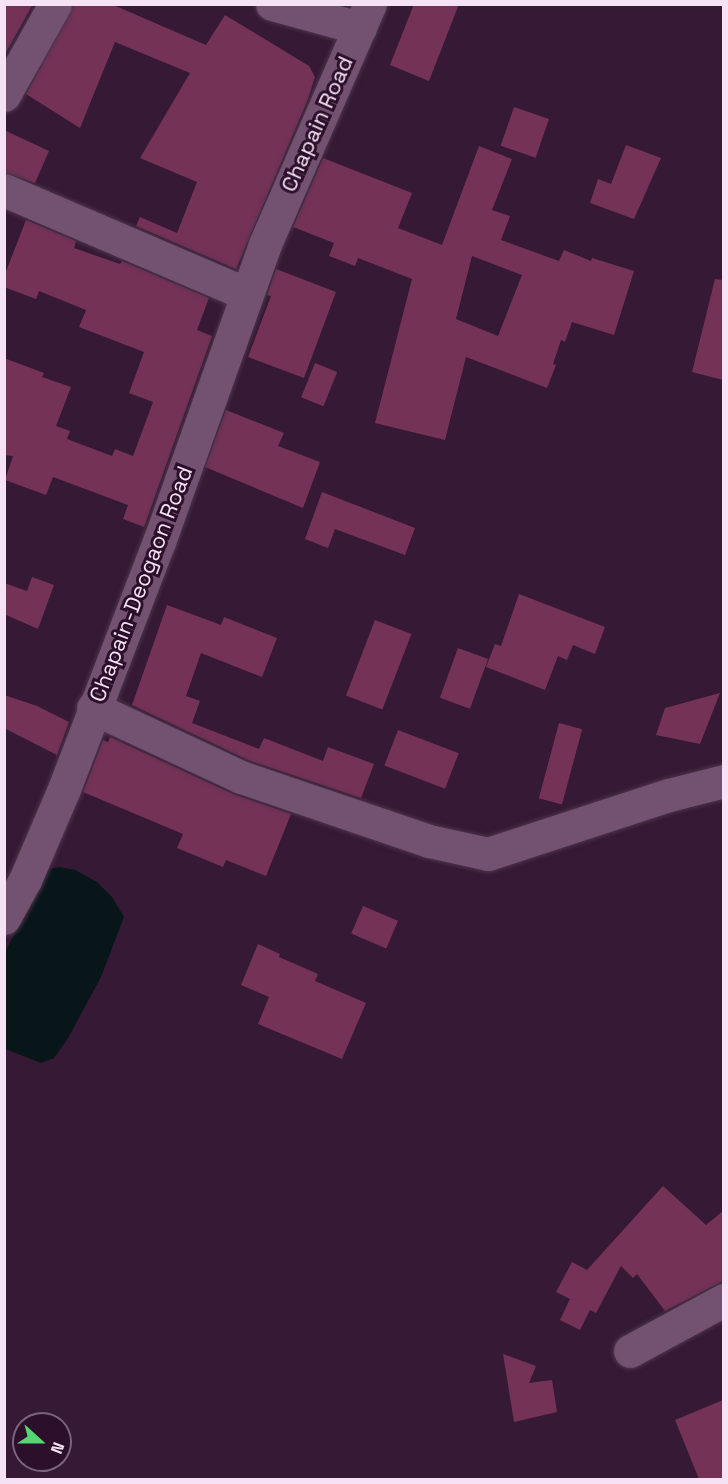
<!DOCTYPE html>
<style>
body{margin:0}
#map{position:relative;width:728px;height:1484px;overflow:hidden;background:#361935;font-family:"Space Grotesk",sans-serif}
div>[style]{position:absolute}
.water>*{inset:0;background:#081619}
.building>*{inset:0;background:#753257;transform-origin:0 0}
.roads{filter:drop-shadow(0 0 2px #4c344c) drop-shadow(0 0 2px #4c344c)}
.minor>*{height:33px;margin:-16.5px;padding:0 16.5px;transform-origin:16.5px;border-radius:16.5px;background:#735271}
span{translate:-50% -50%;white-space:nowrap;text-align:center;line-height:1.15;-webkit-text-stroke:6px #2b0f2b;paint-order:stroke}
.street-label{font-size:22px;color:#f6e2f5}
.frame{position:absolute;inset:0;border:6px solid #f6e2f5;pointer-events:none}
.north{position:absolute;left:12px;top:1412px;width:60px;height:60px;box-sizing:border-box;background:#2b0f2b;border:2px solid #7c637c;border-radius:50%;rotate:111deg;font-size:16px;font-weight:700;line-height:24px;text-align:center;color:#f6e2f5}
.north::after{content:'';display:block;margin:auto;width:21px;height:27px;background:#54d672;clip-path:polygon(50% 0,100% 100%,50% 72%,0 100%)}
</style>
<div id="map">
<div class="water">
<div style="clip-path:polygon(60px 867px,75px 870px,97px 882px,112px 897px,124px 917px,101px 977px,67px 1040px,54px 1058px,41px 1063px,5px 1049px,4px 954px,48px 869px)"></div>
</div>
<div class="building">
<div style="clip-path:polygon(4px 4px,33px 4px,4px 56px)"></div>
<div style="clip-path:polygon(74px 4px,111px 4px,206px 45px,225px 15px,309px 66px,315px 77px,308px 99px,236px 269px,136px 226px,140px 217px,177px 233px,197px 182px,140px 158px,190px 73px,115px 42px,80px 128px,26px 94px)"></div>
<div style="clip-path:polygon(414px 4px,459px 4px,429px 81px,390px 65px)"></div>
<div style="left:514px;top:107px;width:37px;height:41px;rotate:19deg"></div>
<div style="clip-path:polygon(4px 130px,49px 151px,35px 183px,4px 172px)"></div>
<div style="clip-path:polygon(626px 145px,661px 158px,634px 219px,590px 203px,598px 179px,611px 184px)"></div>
<div style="clip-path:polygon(evenodd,479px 146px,512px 159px,492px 210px,510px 216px,501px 240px,559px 261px,564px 250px,591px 261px,592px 258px,634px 271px,614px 335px,572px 322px,565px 342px,561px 340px,553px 364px,556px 365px,547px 388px,466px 357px,445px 440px,375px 423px,412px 279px,358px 258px,355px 266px,329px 256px,334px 243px,293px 227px,323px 158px,412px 193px,398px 228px,442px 245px,479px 146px,472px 256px,522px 275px,498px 336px,456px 319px,472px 256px)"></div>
<div style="clip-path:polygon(26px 220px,76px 241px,74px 248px,120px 264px,122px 261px,209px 298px,197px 330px,212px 336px,144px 527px,123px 519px,128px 505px,53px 477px,46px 495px,5px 480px,13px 456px,4px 455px,4px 358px,44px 373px,42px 377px,71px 387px,56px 426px,70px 431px,67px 439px,112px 456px,115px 449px,133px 456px,153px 402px,129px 393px,144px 352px,79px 327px,86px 310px,39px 291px,36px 299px,4px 287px,5px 274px)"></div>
<div style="clip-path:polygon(276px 269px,336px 292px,304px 378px,248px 357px,271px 296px,267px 295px)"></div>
<div style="clip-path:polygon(715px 279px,723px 280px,723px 380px,692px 372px)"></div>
<div style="left:315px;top:363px;width:24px;height:37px;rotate:22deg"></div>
<div style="clip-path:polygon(226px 410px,284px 433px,278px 446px,320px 462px,303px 508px,205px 467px)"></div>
<div style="clip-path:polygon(322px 492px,415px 528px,405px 555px,335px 529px,328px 548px,305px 539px)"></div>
<div style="clip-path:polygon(32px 577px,54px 585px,38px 629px,4px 614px,4px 583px,27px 591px)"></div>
<div style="clip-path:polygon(519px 594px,605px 627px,595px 654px,573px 645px,567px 660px,558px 656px,545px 690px,486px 667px,495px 644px,501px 646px)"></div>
<div style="clip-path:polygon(167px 605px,221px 625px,224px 617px,277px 638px,262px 677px,201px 653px,186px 696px,200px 701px,192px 723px,259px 749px,264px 738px,323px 761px,328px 747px,374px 764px,361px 798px,248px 760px,132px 705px)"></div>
<div style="left:375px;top:620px;width:39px;height:81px;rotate:21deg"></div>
<div style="left:458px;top:648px;width:32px;height:53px;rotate:20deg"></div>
<div style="clip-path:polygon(720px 693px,700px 744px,656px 735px,665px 708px)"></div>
<div style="clip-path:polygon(4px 695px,37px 706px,69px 722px,57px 755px,4px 728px)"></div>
<div style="left:559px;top:723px;width:24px;height:78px;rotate:15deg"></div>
<div style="left:398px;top:730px;width:65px;height:38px;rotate:21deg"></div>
<div style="clip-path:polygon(110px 737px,233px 794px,291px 814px,266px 876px,226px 860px,223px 867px,177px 848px,183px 834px,83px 792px,103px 740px,108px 742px)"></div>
<div style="left:363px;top:906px;width:38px;height:30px;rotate:23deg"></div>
<div style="clip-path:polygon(258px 944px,280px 954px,279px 957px,318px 974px,315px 981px,366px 1003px,342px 1059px,258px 1024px,269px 997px,241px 985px)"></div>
<div style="clip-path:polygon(663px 1186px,706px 1225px,723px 1211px,723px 1281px,665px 1311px,637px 1274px,633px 1278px,621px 1266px,596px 1313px,590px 1310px,580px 1330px,560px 1320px,570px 1299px,556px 1292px,572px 1262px,587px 1270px)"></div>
<div style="clip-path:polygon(503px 1354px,536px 1366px,529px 1383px,552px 1380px,557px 1412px,514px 1422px)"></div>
<div style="clip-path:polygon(723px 1400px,723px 1479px,699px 1479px,675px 1420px)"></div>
</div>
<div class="roads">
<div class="minor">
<div style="left:272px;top:4px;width:91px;rotate:15.3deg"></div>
<div style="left:4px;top:95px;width:104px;rotate:-60.7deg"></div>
<div style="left:4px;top:190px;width:264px;rotate:23.2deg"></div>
<div style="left:93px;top:708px;width:163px;rotate:25deg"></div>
<div style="left:241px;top:777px;width:199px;rotate:18.8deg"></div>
<div style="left:429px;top:841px;width:60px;rotate:12.4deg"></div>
<div style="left:488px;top:854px;width:190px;rotate:-18.1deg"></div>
<div style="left:669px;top:795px;width:57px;rotate:-14.3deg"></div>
<div style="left:4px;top:918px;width:43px;rotate:-61.1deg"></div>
<div style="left:25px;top:880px;width:99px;rotate:-66.8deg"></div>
<div style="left:64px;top:789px;width:265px;rotate:-69deg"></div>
<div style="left:159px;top:542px;width:316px;rotate:-70.4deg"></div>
<div style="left:265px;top:244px;width:262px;rotate:-66.4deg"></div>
<div style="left:630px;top:1351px;width:107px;rotate:-28.5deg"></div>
</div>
</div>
<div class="street-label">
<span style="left:317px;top:124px;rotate:-66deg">Chapain Road</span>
<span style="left:141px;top:584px;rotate:-69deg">Chapain-Deogaon Road</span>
</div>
<div class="frame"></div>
<div class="north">N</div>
</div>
